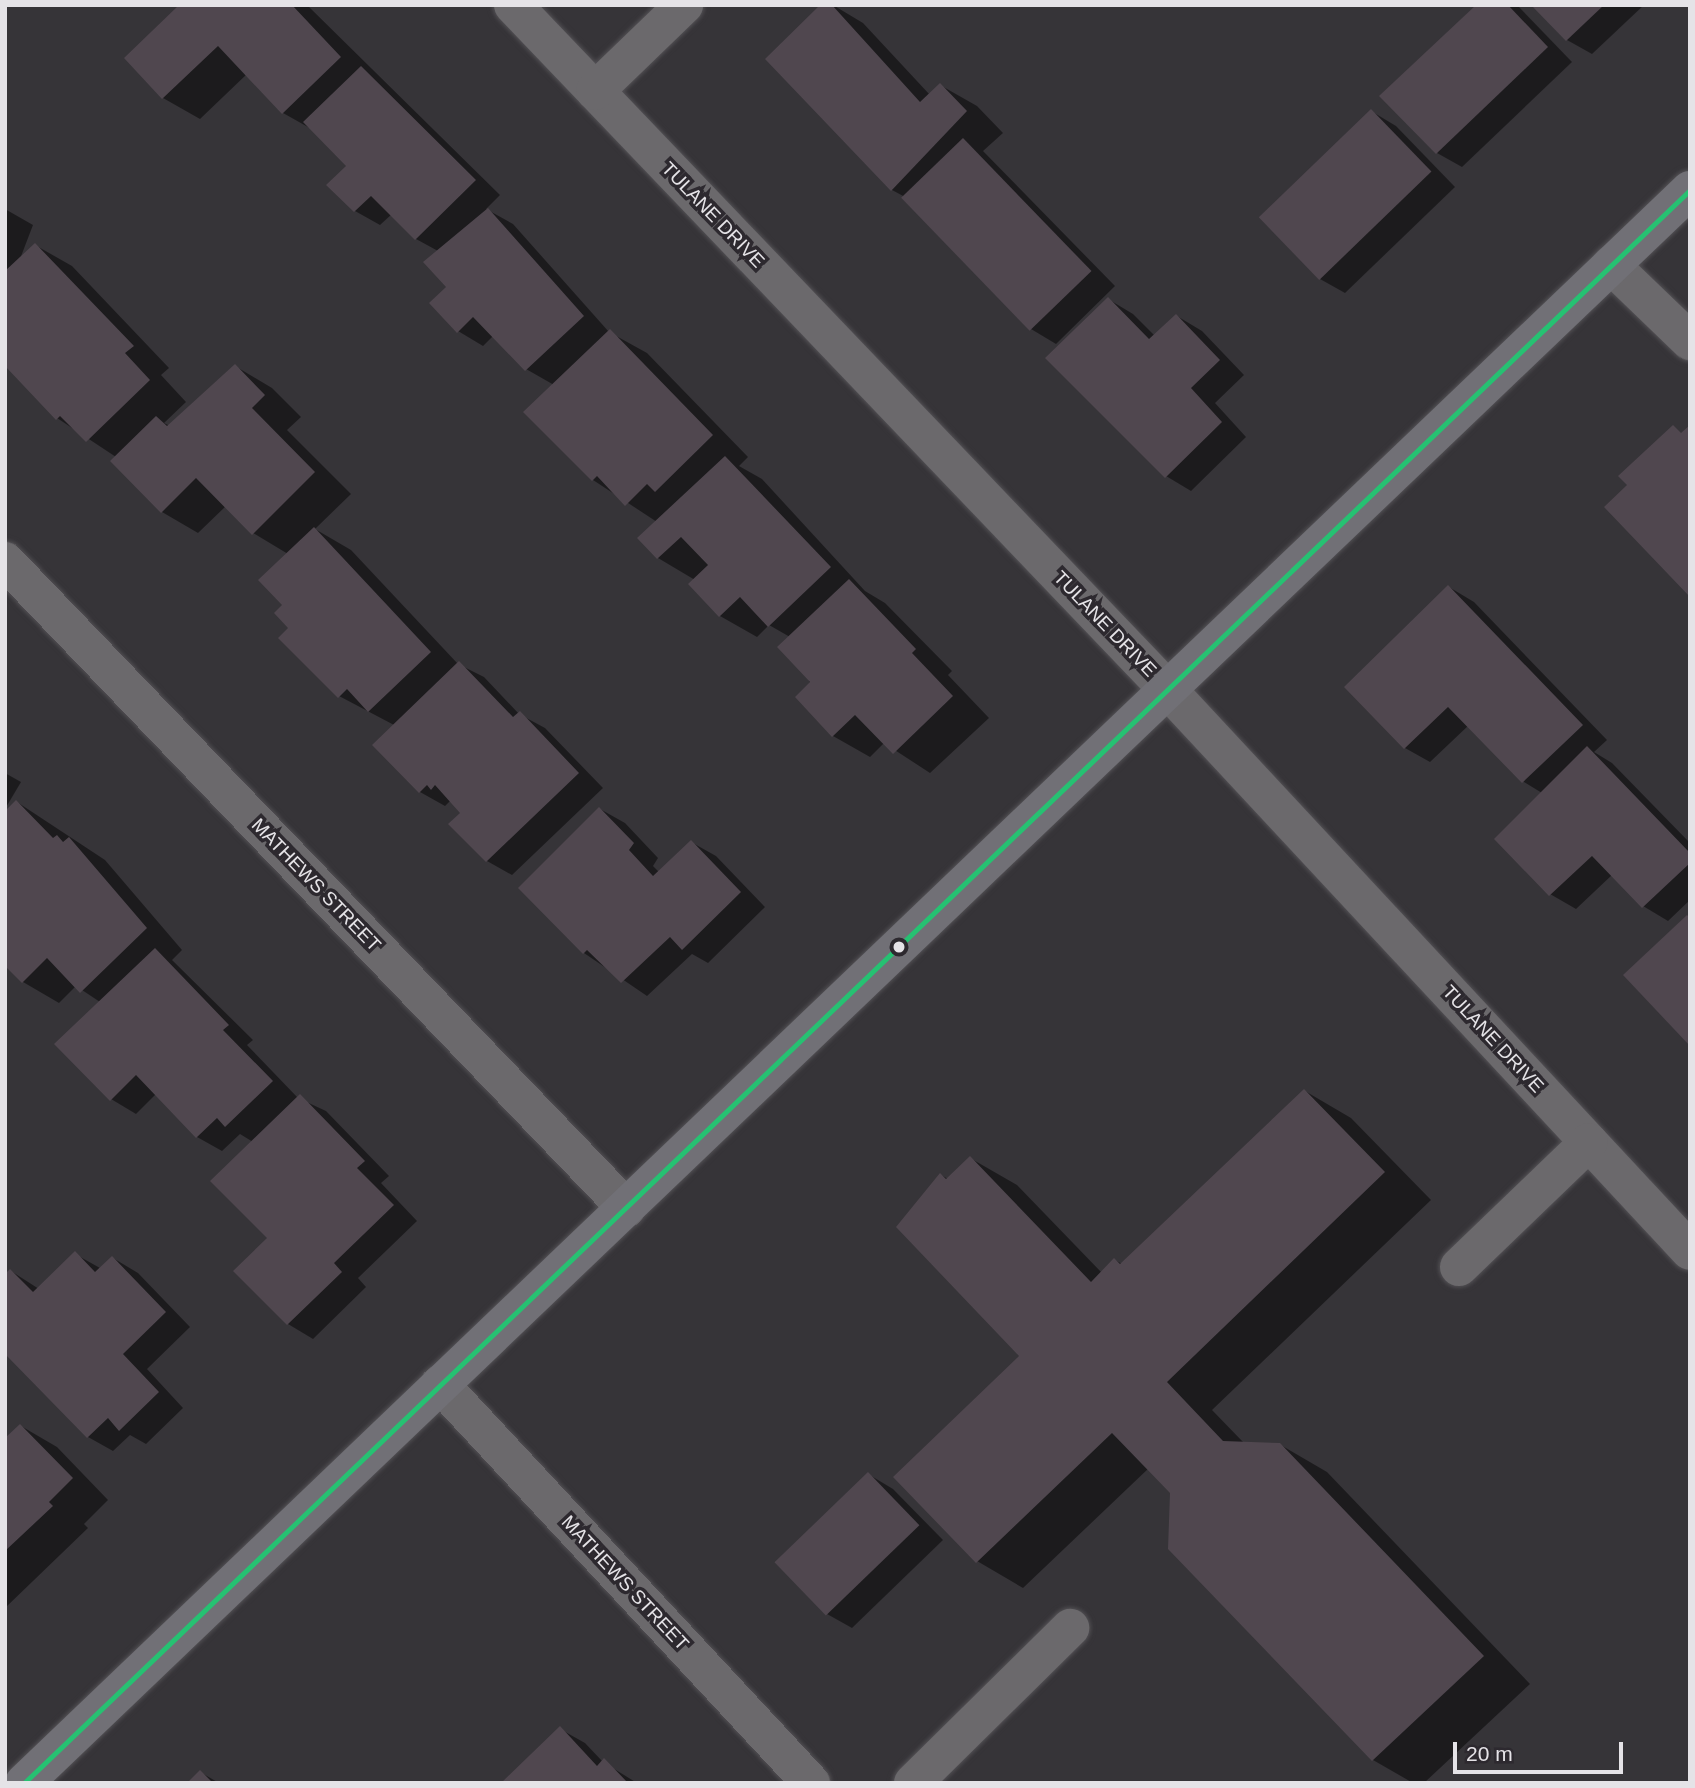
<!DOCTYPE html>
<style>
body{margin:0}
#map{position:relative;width:1695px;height:1788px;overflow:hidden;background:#363438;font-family:Arial,sans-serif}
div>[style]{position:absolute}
.shadow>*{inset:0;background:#0007}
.building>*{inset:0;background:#50474f;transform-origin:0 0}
.roads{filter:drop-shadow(0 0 2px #525054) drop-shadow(0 0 2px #525054)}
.minor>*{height:38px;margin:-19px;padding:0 19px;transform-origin:19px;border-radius:19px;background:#6b696c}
.major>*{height:38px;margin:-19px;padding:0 19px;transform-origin:19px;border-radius:19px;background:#717076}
.bus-1>*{height:5px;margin:-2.5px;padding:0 2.5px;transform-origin:2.5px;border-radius:2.5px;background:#26c172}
.dots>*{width:19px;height:19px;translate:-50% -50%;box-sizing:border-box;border:4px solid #2d292f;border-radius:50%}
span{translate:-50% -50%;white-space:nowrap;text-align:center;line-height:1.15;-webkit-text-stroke:7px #2d292f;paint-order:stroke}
.street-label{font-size:19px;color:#e5e3e7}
.frame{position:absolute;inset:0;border:7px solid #e5e3e7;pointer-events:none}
.scale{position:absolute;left:1453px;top:1742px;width:170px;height:32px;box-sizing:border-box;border:4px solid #e5e3e7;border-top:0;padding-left:9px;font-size:21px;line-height:24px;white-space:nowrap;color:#e5e3e7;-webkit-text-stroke:5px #2d292f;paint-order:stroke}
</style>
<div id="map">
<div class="shadow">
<div style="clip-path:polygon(182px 5px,307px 5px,500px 195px,486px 209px,513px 224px,609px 332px,647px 353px,748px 457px,739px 466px,762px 479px,865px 591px,885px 603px,952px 671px,948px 675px,989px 718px,930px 773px,884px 743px,870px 757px,833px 736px,790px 637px,769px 625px,757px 637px,720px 616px,690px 584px,695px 580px,658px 558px,657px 522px,593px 480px,554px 385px,526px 369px,494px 335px,483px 346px,458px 331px,438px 251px,416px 239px,392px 214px,380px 225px,355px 211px,349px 166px,315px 131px,283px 113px,247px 74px,200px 119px,163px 98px)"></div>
<div style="clip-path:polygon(823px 5px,833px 5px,863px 23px,930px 95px,940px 85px,977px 106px,1003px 133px,983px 151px,1115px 286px,1056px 344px,1031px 329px,905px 197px,892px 190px)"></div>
<div style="clip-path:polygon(1479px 5px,1518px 6px,1572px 62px,1462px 167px,1437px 153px)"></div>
<div style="clip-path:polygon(1534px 5px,1644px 5px,1592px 54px,1567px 40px)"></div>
<div style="clip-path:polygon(1371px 111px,1396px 126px,1455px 187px,1345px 293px,1320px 279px)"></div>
<div style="clip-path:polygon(5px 209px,33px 225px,20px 259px,35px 245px,72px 266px,169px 368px,161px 375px,186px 402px,164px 423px,170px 426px,235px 366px,272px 388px,301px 417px,287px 430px,351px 494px,315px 529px,351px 550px,458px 664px,484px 677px,519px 714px,545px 728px,603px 788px,512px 875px,487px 861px,462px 813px,451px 800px,445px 806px,420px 792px,394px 725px,339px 696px,290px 628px,284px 606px,288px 554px,253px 533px,226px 506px,198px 533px,162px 512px,116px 457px,57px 418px,5px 364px)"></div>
<div style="clip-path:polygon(1108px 299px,1133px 314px,1155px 336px,1177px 316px,1202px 331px,1244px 375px,1215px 403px,1246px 437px,1191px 491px,1166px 476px)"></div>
<div style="clip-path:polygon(1449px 587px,1474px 602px,1607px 740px,1594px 752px,1612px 763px,1690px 843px,1690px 900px,1668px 921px,1643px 906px,1612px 875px,1576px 909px,1550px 894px,1542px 793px,1524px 782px,1469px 725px,1430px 762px,1405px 748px)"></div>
<div style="clip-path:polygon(5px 773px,21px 782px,5px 809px)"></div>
<div style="clip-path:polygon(17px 802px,105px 860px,182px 950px,172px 960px,253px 1040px,247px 1045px,298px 1098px,326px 1111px,389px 1176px,381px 1183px,417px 1221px,358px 1278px,366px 1287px,313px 1339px,288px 1324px,236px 1271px,269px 1238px,253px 1142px,240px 1134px,222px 1151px,197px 1137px,156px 1094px,136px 1114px,111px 1099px,100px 1002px,76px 986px,59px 1003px,23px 982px)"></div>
<div style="clip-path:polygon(600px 809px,625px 823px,658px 858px,653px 866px,659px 872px,691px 842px,716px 856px,765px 907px,708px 963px,692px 954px,647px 996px,584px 953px)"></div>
<div style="clip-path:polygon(1305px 1091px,1351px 1118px,1431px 1200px,1212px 1410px,1244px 1443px,1279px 1444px,1327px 1472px,1530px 1684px,1424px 1783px,1413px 1783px,1373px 1760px,1170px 1549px,1172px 1493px,1149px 1468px,1023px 1588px,977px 1561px,1022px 1356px,941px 1175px,948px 1179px,970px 1158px,1017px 1185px,1102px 1273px,1115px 1260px,1122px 1264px)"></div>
<div style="clip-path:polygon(75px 1254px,100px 1268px,113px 1258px,138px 1273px,190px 1327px,147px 1369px,183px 1408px,146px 1444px,130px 1435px,113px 1451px,88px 1437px,11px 1271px,39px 1289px)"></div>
<div style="clip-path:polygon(21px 1426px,57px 1447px,108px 1500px,84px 1524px,88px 1528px,5px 1608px,5px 1441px)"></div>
<div style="clip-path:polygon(868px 1474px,893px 1489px,943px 1540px,852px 1628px,827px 1614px)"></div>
<div style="clip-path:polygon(560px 1729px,585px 1743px,603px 1762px,637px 1783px,504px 1783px)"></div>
<div style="clip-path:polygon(200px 1772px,219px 1783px,189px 1783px)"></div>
</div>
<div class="building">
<div style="clip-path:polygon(179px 5px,292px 5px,341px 57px,282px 114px,218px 46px,162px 99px,124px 58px)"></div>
<div style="clip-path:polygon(820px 5px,832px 5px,920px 102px,940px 83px,967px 111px,891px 191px,765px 59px)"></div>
<div style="clip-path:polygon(1476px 5px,1508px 5px,1548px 47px,1436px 154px,1379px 96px)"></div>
<div style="clip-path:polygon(1531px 5px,1604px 5px,1566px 41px)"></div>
<div style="clip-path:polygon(361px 66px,476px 180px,415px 240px,371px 196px,354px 212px,326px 185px,346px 166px,303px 122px)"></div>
<div style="left:1371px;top:109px;width:87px;height:156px;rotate:46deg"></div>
<div style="left:963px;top:138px;width:185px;height:86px;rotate:46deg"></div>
<div style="clip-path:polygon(488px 208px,584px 316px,525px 371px,473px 317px,457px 333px,429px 303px,446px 287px,423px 262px)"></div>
<div style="clip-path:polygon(35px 243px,134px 346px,125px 353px,150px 380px,86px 442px,60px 416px,56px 420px,5px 366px,5px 271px)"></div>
<div style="clip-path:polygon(1108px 297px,1149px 339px,1176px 314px,1220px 360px,1191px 388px,1222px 422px,1165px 478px,1045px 358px)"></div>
<div style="clip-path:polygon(610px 329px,713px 435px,655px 492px,647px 484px,625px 506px,597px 476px,592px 481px,523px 412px)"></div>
<div style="clip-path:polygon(235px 364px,265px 395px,252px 408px,315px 472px,252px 535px,196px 478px,161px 513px,110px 461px,156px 416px,167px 426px)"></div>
<div style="clip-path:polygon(1673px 425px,1681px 433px,1690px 425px,1690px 597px,1604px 507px,1627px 485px,1618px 476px)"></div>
<div style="clip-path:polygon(725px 456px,831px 567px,768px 627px,740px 597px,719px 617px,688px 584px,708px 565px,681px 537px,657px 559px,637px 538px)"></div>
<div style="clip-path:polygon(314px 527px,431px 652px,368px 712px,347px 689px,338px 698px,278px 638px,288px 628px,274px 613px,282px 605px,258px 580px)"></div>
<div style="clip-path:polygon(849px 579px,916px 649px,912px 653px,953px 696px,893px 754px,855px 715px,832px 737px,795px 697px,810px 682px,777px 647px)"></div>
<div style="clip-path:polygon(1448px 585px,1583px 725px,1522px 783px,1448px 707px,1404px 749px,1344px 687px)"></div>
<div style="clip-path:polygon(459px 661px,513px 717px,520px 711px,579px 773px,486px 862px,448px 824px,460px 813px,435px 785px,431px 790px,427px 785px,419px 793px,372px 745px)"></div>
<div style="clip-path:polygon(1587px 746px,1690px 853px,1690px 863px,1642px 908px,1592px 856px,1549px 896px,1494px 839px)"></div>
<div style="clip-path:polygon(16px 800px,53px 838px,57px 835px,63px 842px,69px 837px,147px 928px,80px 993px,47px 958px,22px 983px,5px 966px,5px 811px)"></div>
<div style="clip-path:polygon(599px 807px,634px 843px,629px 850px,653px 876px,691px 840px,741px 892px,682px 950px,670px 937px,621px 983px,587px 950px,583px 954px,518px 888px)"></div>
<div style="clip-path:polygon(1687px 915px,1690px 918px,1690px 1046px,1623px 975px)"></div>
<div style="clip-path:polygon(155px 948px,229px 1025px,223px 1030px,273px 1081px,225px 1127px,217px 1118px,196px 1138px,136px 1075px,110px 1101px,54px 1044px)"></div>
<div style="clip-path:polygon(1304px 1089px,1385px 1172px,1167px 1382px,1223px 1441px,1280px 1443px,1484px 1656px,1372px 1761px,1168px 1549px,1170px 1493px,1112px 1433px,976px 1563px,893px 1477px,1019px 1356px,896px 1227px,940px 1173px,946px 1179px,970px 1156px,1091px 1282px,1114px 1258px,1120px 1264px)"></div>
<div style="clip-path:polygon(300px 1094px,365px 1161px,357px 1168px,394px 1205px,334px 1263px,342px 1272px,287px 1325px,233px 1271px,267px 1238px,210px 1181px)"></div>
<div style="clip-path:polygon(75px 1251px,95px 1272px,112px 1256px,166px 1312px,123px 1354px,159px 1392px,119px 1431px,108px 1418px,87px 1438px,5px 1354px,5px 1274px,10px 1269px,33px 1292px)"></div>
<div style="clip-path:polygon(20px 1424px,73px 1478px,49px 1502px,53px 1506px,5px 1551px,5px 1438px)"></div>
<div style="left:868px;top:1472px;width:74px;height:130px;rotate:46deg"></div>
<div style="clip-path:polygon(560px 1726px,597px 1766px,604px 1758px,628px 1783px,501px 1783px)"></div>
<div style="clip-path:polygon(200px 1770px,213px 1783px,187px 1783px)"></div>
</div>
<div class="roads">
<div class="minor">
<div style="left:513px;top:5px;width:948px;rotate:46.28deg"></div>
<div style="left:1168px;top:690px;width:766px;rotate:47.06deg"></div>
<div style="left:595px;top:91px;width:124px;rotate:-44deg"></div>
<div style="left:1611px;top:265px;width:110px;rotate:43.9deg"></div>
<div style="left:5px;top:561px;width:897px;rotate:46.17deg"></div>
<div style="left:1459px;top:1267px;width:180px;rotate:-43.9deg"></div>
<div style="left:440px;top:1384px;width:545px;rotate:47.08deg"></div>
<div style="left:913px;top:1783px;width:221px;rotate:-44.6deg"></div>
</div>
<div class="major">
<div style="left:24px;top:1783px;width:2305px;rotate:-43.72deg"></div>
</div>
</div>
<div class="bus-1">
<div style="left:24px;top:1783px;width:2305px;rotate:-43.72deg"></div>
</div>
<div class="dots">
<div style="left:899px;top:947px;background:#e5e3e7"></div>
</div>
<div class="street-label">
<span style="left:713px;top:215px;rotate:46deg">TULANE DRIVE</span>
<span style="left:1105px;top:624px;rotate:46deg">TULANE DRIVE</span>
<span style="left:316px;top:885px;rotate:46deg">MATHEWS STREET</span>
<span style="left:1493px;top:1039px;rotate:47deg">TULANE DRIVE</span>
<span style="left:625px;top:1583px;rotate:47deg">MATHEWS STREET</span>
</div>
<div class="frame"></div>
<div class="scale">20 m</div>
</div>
